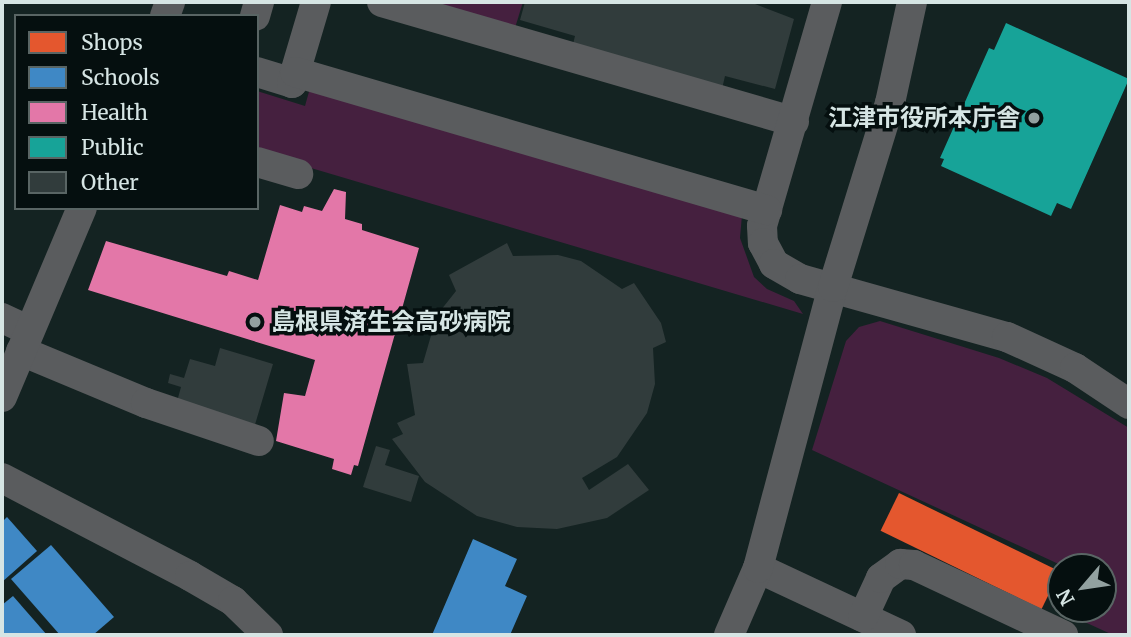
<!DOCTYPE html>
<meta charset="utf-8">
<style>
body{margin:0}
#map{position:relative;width:1131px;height:637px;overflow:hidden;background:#142322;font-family:Merriweather,"Noto Sans JP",serif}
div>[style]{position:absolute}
.green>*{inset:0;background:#45203f}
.shops>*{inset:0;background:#e4572e;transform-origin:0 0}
.schools>*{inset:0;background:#3f88c5}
.health>*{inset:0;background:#e377a8}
.public>*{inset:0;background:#17a398}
.building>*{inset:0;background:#313c3c}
.minor>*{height:30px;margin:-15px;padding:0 15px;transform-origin:15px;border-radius:15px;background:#5a5c5e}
.dots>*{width:19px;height:19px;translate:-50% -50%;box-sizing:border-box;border:4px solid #050f0f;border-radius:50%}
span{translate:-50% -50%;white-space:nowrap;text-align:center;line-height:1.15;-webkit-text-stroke:7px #050f0f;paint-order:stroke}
.poi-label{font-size:24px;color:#d6e5e4;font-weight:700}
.right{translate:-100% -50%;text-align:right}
.left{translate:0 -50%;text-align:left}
.frame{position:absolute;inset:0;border:4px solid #d6e5e4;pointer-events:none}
.legend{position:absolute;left:14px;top:14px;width:245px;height:196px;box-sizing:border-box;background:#050f0f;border:2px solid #596564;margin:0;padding:9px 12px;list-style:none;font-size:21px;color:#d6e5e4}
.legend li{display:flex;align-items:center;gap:14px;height:35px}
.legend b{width:35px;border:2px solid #596564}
.north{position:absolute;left:1047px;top:553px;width:70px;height:70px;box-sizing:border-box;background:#050f0f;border:2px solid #596564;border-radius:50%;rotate:241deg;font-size:19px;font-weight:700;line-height:28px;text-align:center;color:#d6e5e4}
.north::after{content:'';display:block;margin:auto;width:24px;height:32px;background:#92a1a0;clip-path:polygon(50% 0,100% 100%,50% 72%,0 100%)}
</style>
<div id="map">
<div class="green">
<div style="clip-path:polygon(419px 2px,523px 2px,514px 31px)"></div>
<div style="clip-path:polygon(310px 88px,742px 215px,740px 238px,754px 277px,767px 289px,794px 301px,803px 314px,257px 152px,257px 91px,305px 106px)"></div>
<div style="clip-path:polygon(880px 321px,999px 358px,1047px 378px,1129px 428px,1129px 635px,1113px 635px,1052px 607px,1061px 588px,1061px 609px,1103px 609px,1103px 567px,1065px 567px,812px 450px,846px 341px,859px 327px)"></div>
</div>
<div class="shops">
<div style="left:899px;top:493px;width:179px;height:42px;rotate:26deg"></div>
</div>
<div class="schools">
<div style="clip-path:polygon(7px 517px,37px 551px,2px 582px,2px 522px)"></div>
<div style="clip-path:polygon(473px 539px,517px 559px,505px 586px,527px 596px,510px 635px,432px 635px)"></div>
<div style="clip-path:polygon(51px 545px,114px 617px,93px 635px,60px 635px,11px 579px)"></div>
<div style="clip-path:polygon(13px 596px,47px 635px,2px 635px,2px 605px)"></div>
</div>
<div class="health">
<div style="clip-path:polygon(334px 189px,346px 192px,345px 219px,362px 224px,362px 230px,419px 248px,358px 466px,354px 465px,351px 475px,332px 469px,334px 459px,276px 441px,284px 393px,305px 396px,315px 360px,88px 290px,106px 241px,227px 276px,229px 271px,258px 280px,280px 205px,302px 212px,304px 206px,322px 211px)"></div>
</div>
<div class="public">
<div style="clip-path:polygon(1006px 23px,1129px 79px,1071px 209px,1057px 203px,1051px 216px,941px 166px,944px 159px,940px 158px,989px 48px,994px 50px)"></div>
</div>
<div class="building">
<div style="clip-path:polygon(525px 2px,750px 2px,794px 19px,775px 89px,725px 76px,722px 89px,573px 44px,575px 36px,520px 20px)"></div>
<div style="clip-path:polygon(507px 243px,513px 256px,558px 255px,581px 261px,622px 289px,634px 283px,661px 323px,666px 342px,653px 348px,655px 384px,647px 413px,617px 457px,582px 478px,589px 490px,628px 464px,649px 490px,607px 518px,557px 529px,517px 527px,477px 516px,425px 482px,392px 439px,403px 434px,397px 423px,415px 415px,407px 364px,423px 363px,437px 315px,456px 291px,449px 275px)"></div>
<div style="clip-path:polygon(220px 348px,273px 364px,254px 428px,176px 405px,181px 387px,168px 383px,170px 374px,184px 378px,190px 359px,215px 366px)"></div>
<div style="clip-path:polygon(376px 446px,390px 450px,385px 465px,419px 476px,411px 502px,363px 487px)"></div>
</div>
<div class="minor">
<div style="left:382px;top:2px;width:429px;rotate:16.2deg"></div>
<div style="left:827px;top:2px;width:233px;rotate:106.2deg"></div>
<div style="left:762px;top:226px;width:17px;rotate:87deg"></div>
<div style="left:763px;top:243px;width:24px;rotate:62deg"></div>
<div style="left:774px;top:264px;width:30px;rotate:30deg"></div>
<div style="left:800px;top:279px;width:215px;rotate:15.7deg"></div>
<div style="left:1007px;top:337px;width:75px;rotate:24.5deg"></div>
<div style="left:1075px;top:368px;width:65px;rotate:33.7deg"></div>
<div style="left:165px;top:16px;width:15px;rotate:-70deg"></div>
<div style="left:255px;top:16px;width:15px;rotate:-74deg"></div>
<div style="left:257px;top:72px;width:37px;rotate:17deg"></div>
<div style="left:292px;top:83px;width:84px;rotate:-73.5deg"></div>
<div style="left:295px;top:72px;width:492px;rotate:16.3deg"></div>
<div style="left:257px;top:162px;width:43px;rotate:16.3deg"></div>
<div style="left:2px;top:318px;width:29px;rotate:25deg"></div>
<div style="left:21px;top:351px;width:135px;rotate:22.6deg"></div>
<div style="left:146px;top:403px;width:119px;rotate:18.6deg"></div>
<div style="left:2px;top:397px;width:205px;rotate:-67.1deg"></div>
<div style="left:2px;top:478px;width:212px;rotate:27.5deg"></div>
<div style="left:190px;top:576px;width:50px;rotate:30.2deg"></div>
<div style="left:233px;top:601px;width:49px;rotate:44.2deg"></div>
<div style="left:758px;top:568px;width:158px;rotate:25.1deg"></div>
<div style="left:863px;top:617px;width:43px;rotate:-65.2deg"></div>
<div style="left:881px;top:578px;width:24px;rotate:-36deg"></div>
<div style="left:900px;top:564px;width:14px;rotate:4deg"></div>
<div style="left:914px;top:565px;width:165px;rotate:25.2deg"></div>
<div style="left:729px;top:635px;width:73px;rotate:-66.6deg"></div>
<div style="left:758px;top:568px;width:291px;rotate:-75.1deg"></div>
<div style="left:833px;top:287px;width:193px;rotate:-72.8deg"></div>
<div style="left:890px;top:103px;width:103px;rotate:-77.7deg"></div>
</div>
<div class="dots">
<div style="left:1034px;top:118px;background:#92a1a0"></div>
<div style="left:255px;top:322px;background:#92a1a0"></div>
</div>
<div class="poi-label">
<span class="right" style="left:1020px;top:118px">江津市役所本庁舎</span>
<span class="left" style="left:271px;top:322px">島根県済生会高砂病院</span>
</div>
<div class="frame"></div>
<ul class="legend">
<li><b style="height:19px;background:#e4572e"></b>Shops</li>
<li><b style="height:19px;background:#3f88c5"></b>Schools</li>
<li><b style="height:19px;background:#e377a8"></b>Health</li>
<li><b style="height:19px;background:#17a398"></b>Public</li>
<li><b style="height:19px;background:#313c3c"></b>Other</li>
</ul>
<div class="north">N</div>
</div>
